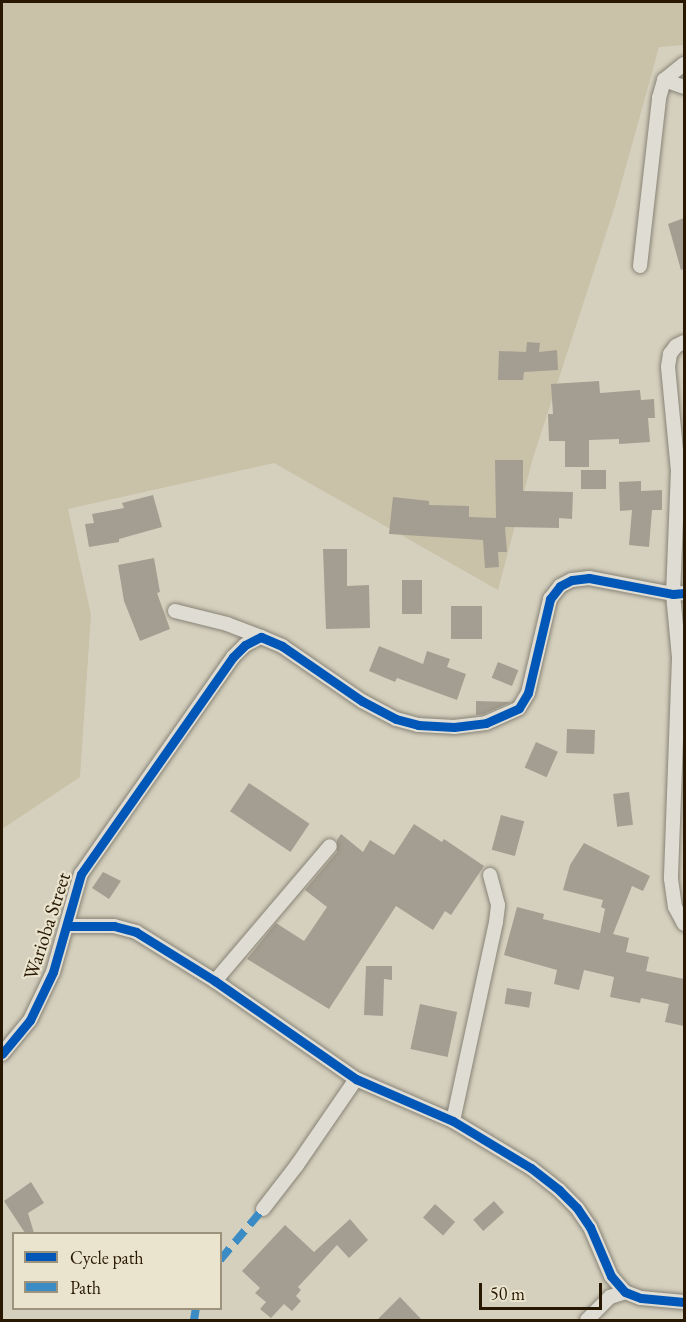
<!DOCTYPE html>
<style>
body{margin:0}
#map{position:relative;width:686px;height:1322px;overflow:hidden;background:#d5d0be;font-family:"EB Garamond",serif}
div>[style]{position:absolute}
.green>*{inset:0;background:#c9c1a8}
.building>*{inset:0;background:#a39e91;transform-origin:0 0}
.roads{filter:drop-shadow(0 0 2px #888376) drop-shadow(0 0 2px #888376)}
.minor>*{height:14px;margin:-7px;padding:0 7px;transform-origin:7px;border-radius:7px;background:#dfddd3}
.quiet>*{height:8px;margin-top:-4px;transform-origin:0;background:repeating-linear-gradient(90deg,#3b8cc4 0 15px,transparent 0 23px)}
.cycleway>*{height:9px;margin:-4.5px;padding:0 4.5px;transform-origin:4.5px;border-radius:4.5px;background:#0057b8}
span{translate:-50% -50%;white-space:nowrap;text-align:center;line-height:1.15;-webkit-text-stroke:4.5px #eae4ce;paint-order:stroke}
.street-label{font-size:20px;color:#291801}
.frame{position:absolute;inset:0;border:3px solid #291801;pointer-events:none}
.legend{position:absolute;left:12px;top:1232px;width:210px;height:78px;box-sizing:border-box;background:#eae4ce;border:2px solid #9d927c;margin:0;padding:8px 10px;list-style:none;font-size:18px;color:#291801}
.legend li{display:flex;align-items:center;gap:12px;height:30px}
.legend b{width:30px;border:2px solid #9d927c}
.scale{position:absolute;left:479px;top:1283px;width:123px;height:27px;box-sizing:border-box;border:3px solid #291801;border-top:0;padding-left:8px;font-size:18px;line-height:21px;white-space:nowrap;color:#291801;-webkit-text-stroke:4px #eae4ce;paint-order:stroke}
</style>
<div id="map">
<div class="green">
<div style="clip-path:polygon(2px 2px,684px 2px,684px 45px,659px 47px,615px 206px,533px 458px,498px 590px,274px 463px,68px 509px,91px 615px,80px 777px,2px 829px)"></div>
</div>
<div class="building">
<div style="clip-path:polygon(684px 218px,684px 269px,681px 270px,668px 224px)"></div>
<div style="clip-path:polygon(527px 342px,540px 343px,539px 352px,557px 350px,558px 370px,524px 372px,523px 380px,498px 380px,499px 351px,526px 352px)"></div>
<div style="clip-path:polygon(599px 381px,600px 393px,640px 390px,641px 400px,654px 399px,655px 418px,648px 418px,650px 442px,619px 444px,619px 439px,589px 440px,589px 467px,565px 467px,565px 441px,549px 441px,548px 414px,553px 414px,551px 384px)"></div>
<div style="clip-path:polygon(495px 460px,523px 460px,523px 491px,573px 492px,572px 519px,559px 518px,559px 528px,505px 527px,507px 552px,498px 552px,499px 567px,485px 568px,483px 540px,389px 534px,393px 497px,429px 501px,429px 505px,469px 506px,469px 517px,496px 518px)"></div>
<div style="left:581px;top:470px;width:25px;height:19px"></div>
<div style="clip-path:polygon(641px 481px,641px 491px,662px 490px,662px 510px,652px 510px,649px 547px,629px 545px,632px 510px,620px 511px,619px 482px)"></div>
<div style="clip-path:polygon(153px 495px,162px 527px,119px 539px,119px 542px,89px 547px,85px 524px,94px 523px,92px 514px,124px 508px,122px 503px)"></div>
<div style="clip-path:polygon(323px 549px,347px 549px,347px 586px,369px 585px,370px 628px,326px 629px)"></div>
<div style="clip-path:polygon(154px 558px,160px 592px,157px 593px,170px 629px,140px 641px,124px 601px,118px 565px)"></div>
<div style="left:402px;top:580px;width:20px;height:34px"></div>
<div style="left:451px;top:606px;width:31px;height:33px"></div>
<div style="clip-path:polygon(379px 646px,423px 664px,427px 651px,450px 659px,447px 667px,466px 674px,457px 700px,397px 678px,395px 682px,369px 671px)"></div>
<div style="left:498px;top:662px;width:22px;height:17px;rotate:22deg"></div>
<div style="clip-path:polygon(476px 701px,511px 702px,484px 714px,476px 715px)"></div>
<div style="left:567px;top:729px;width:28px;height:24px;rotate:2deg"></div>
<div style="left:536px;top:742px;width:24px;height:28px;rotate:24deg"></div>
<div style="left:249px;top:783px;width:73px;height:34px;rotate:34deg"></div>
<div style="left:629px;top:792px;width:33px;height:16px;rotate:83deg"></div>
<div style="left:501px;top:815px;width:24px;height:36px;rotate:15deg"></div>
<div style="clip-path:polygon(414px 824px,442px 842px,444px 839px,484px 866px,451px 915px,445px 911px,433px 930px,396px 906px,329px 1009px,247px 959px,276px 923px,304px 941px,327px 907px,305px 890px,337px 852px,337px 840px,341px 834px,363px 852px,370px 840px,394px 855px)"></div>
<div style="clip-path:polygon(584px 843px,650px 876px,643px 891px,632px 886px,613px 934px,629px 938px,626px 952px,649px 957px,646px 971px,684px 979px,684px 1026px,665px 1022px,669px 1004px,641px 998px,640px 1003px,610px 997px,614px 977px,584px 970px,579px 990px,554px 984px,557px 970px,504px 955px,517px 907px,544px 914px,543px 919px,600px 933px,605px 909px,601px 907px,603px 900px,563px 890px,570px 865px)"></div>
<div style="clip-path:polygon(103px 872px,121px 881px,109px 899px,92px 888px)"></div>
<div style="clip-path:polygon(366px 966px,392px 966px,392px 980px,384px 979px,383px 1016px,364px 1015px)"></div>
<div style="left:507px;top:988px;width:25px;height:16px;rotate:9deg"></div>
<div style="left:420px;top:1004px;width:38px;height:46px;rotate:12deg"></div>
<div style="clip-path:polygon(31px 1182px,44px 1203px,28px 1213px,34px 1233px,25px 1233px,4px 1201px)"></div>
<div style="left:494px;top:1201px;width:15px;height:28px;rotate:48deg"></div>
<div style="left:435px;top:1204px;width:27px;height:18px;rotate:42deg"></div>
<div style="clip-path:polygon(350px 1219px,368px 1240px,349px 1258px,337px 1245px,298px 1287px,301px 1290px,296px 1296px,301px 1301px,292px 1311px,284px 1304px,271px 1318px,260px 1309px,266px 1302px,255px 1293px,260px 1288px,242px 1271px,285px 1225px,314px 1252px)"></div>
<div style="clip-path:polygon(400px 1297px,422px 1320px,377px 1320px)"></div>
</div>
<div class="roads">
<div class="minor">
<div style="left:664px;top:80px;width:21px;rotate:19deg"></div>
<div style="left:640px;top:266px;width:169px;rotate:-83.5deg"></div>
<div style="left:659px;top:98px;width:19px;rotate:-74deg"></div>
<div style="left:664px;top:80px;width:26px;rotate:-39deg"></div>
<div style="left:684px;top:342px;width:9px;rotate:153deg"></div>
<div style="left:676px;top:346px;width:10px;rotate:127deg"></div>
<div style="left:670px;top:354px;width:13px;rotate:99deg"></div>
<div style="left:668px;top:367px;width:103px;rotate:84.5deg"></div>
<div style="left:678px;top:470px;width:124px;rotate:92.3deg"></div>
<div style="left:673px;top:594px;width:64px;rotate:84.6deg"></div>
<div style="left:679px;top:658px;width:221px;rotate:92.1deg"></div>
<div style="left:671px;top:879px;width:28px;rotate:82deg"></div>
<div style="left:675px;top:907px;width:19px;rotate:62deg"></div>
<div style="left:175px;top:611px;width:54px;rotate:14deg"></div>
<div style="left:227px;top:624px;width:36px;rotate:21deg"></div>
<div style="left:67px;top:926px;width:47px"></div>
<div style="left:114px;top:926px;width:23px;rotate:15deg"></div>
<div style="left:136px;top:932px;width:93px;rotate:31.8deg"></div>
<div style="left:215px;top:981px;width:172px;rotate:34.8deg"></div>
<div style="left:356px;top:1079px;width:106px;rotate:23.4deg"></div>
<div style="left:453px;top:1121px;width:91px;rotate:31.1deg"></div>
<div style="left:531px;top:1168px;width:36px;rotate:38deg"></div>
<div style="left:559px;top:1190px;width:25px;rotate:45deg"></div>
<div style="left:577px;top:1208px;width:23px;rotate:56deg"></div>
<div style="left:590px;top:1227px;width:53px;rotate:66.8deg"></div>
<div style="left:611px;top:1276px;width:21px;rotate:49deg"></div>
<div style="left:625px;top:1292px;width:17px;rotate:21deg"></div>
<div style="left:641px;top:1298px;width:43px;rotate:5.3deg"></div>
<div style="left:215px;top:981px;width:177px;rotate:-49.6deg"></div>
<div style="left:2px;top:1054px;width:44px;rotate:-50.5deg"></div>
<div style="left:30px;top:1020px;width:53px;rotate:-64.4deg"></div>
<div style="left:53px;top:972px;width:102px;rotate:-74.1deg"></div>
<div style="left:81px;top:874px;width:265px;rotate:-55deg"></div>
<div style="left:233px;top:657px;width:17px;rotate:-45deg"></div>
<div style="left:245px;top:645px;width:18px;rotate:-27deg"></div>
<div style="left:261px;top:637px;width:23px;rotate:23deg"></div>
<div style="left:282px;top:646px;width:97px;rotate:34.5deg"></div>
<div style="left:362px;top:701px;width:38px;rotate:28deg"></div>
<div style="left:396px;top:719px;width:23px;rotate:15deg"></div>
<div style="left:418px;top:725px;width:36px;rotate:3deg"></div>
<div style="left:454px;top:727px;width:32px;rotate:-7deg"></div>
<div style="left:486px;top:723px;width:36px;rotate:-24deg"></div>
<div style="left:519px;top:708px;width:17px;rotate:-59deg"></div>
<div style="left:528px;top:693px;width:97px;rotate:-76.8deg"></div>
<div style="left:550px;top:599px;width:16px;rotate:-52deg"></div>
<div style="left:560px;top:586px;width:13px;rotate:-27deg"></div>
<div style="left:572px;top:580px;width:17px;rotate:-7deg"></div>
<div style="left:589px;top:578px;width:86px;rotate:10.8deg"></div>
<div style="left:673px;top:594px;width:11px;rotate:-5deg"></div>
<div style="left:453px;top:1121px;width:204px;rotate:-77.8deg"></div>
<div style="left:496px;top:922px;width:17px;rotate:-83deg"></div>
<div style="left:498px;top:905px;width:31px;rotate:-105deg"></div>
<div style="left:263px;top:1209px;width:56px;rotate:-52.3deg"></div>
<div style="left:297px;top:1165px;width:104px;rotate:-55.5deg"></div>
<div style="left:587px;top:1320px;width:33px;rotate:-45deg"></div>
<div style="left:610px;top:1297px;width:16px;rotate:-18deg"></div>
</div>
</div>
<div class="quiet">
<div style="left:220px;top:1260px;width:67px;rotate:-49.9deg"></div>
<div style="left:194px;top:1320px;width:12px;rotate:-81deg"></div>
</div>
<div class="cycleway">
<div style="left:67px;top:926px;width:47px"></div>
<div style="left:114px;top:926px;width:23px;rotate:15deg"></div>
<div style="left:136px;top:932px;width:93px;rotate:31.8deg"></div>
<div style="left:215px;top:981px;width:172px;rotate:34.8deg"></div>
<div style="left:356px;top:1079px;width:106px;rotate:23.4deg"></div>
<div style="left:453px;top:1121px;width:91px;rotate:31.1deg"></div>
<div style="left:531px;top:1168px;width:36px;rotate:38deg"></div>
<div style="left:559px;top:1190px;width:25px;rotate:45deg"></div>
<div style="left:577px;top:1208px;width:23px;rotate:56deg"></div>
<div style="left:590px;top:1227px;width:53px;rotate:66.8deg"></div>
<div style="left:611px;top:1276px;width:21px;rotate:49deg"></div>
<div style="left:625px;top:1292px;width:17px;rotate:21deg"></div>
<div style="left:641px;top:1298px;width:43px;rotate:5.3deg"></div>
<div style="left:2px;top:1054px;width:44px;rotate:-50.5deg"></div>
<div style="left:30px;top:1020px;width:53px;rotate:-64.4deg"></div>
<div style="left:53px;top:972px;width:102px;rotate:-74.1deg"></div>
<div style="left:81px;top:874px;width:265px;rotate:-55deg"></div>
<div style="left:233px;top:657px;width:17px;rotate:-45deg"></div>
<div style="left:245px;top:645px;width:18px;rotate:-27deg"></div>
<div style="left:261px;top:637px;width:23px;rotate:23deg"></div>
<div style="left:282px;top:646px;width:97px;rotate:34.5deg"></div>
<div style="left:362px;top:701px;width:38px;rotate:28deg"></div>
<div style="left:396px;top:719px;width:23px;rotate:15deg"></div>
<div style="left:418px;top:725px;width:36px;rotate:3deg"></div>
<div style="left:454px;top:727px;width:32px;rotate:-7deg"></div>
<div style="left:486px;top:723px;width:36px;rotate:-24deg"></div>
<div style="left:519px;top:708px;width:17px;rotate:-59deg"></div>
<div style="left:528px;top:693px;width:97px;rotate:-76.8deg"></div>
<div style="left:550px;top:599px;width:16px;rotate:-52deg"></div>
<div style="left:560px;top:586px;width:13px;rotate:-27deg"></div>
<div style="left:572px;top:580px;width:17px;rotate:-7deg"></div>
<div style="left:589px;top:578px;width:86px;rotate:10.8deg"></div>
<div style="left:673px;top:594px;width:11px;rotate:-5deg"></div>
</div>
<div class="street-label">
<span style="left:47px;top:926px;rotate:-72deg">Warioba Street</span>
</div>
<div class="frame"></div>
<ul class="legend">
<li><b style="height:8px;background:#0057b8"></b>Cycle path</li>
<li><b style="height:8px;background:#3b8cc4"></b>Path</li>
</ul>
<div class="scale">50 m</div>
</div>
